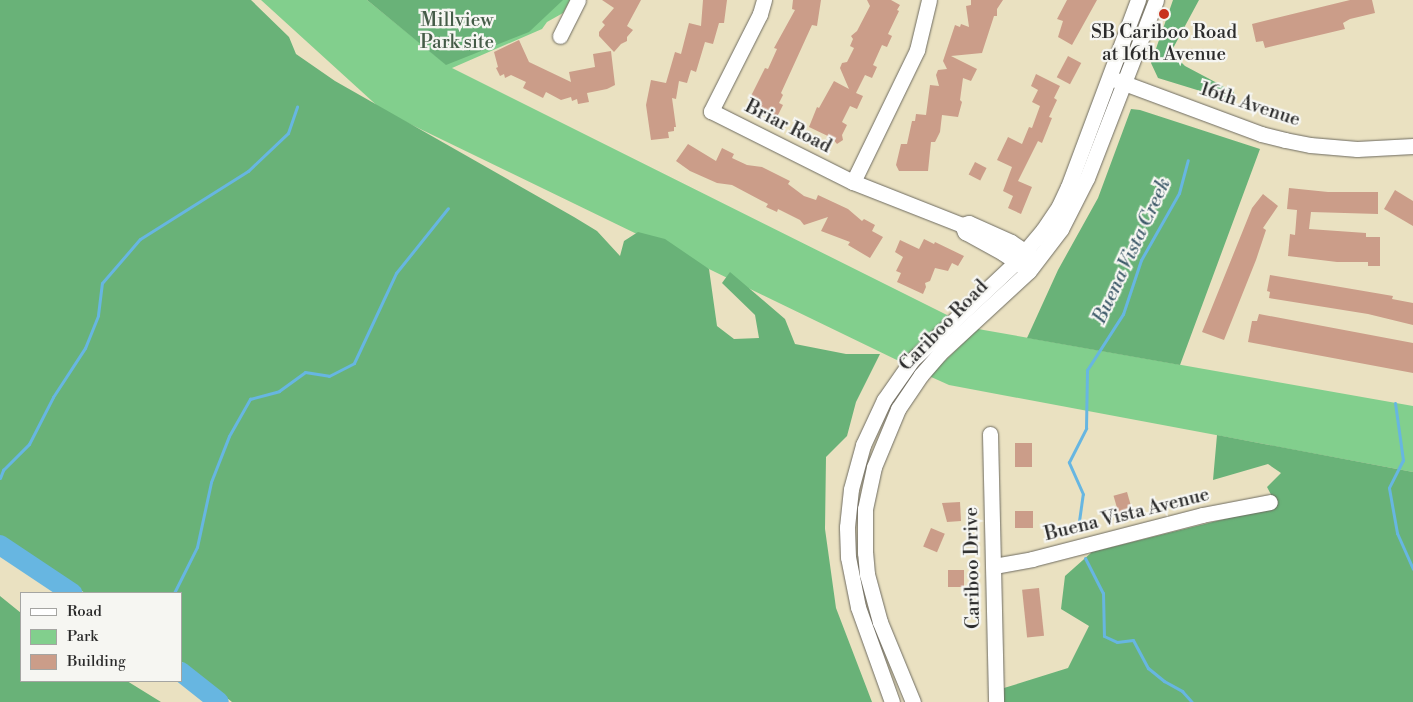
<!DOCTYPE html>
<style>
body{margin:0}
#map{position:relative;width:1413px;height:702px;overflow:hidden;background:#eae1c1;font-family:"Libre Bodoni",serif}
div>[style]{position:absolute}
.green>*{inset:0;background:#82cf8d}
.forest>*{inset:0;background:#69b278}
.stream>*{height:3px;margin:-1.5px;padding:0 1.5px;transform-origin:1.5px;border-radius:1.5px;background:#67b6e1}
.river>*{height:20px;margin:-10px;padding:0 10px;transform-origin:10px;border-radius:10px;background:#67b6e1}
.building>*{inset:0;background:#cb9d89;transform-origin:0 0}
.roads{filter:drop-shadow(0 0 1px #6e6b60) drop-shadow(0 0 1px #6e6b60)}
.minor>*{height:15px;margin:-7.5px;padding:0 7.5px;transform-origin:7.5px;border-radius:7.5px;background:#fff}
.dots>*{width:14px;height:14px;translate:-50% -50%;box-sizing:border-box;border:2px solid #f6f6f2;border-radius:50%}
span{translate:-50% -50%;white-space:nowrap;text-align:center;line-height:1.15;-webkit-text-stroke:4.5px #f6f6f2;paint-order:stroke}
.park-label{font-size:19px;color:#455c48}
.poi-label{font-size:19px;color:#2b2b2b}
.street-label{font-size:19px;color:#2b2b2b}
.water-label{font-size:20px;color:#405c6b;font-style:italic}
.legend{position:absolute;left:20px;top:592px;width:162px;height:90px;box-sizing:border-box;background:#f6f6f2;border:1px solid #a5a5a2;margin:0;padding:6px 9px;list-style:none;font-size:15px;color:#2b2b2b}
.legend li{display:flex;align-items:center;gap:10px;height:25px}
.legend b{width:25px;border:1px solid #a5a5a2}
</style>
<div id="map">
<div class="green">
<div style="clip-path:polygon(261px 0,367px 0,447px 65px,373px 0,570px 0,563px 13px,547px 22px,542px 29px,452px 68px,949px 316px,903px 363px,383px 111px)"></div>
<div style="clip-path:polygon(978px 329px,1413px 406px,1413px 472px,949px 385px,929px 376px)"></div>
</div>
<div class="forest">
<div style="clip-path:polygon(0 0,251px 0,289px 37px,296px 54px,335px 81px,574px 217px,597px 231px,620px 256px,624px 241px,638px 232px,665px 239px,709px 269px,717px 326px,734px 339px,759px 338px,755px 315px,722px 283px,730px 272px,785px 319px,795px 344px,846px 354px,880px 354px,856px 402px,847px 436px,826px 457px,825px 529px,836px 608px,872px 702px,232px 702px,181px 661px,181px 593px,85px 593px,9px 544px,0 536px)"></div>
<div style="clip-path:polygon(367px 0,563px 0,529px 32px,446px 65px)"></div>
<div style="clip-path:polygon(1173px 0,1199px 0,1171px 52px,1185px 66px,1234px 92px,1233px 101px,1158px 78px,1151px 63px)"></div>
<div style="clip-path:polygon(1131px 109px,1140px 110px,1260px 149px,1180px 365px,1027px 338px,1058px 270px,1098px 198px)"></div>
<div style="clip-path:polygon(1217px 435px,1413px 472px,1413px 702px,1004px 702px,1004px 688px,1068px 668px,1089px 626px,1061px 609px,1065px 576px,1092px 552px,1277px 506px,1267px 487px,1281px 473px,1268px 464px,1213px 480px)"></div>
<div style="clip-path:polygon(0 596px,21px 613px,21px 681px,127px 681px,161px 702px,0 702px)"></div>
</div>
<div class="stream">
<div style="left:1395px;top:403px;width:58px;rotate:82deg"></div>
<div style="left:1403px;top:460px;width:31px;rotate:117deg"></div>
<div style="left:1389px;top:488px;width:46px;rotate:79.9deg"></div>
<div style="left:1397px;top:533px;width:39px;rotate:66deg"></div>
<div style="left:0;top:478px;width:9px;rotate:-69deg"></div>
<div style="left:3px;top:470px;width:37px;rotate:-45deg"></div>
<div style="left:29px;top:444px;width:53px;rotate:-62.9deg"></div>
<div style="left:53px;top:397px;width:59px;rotate:-56.9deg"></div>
<div style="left:85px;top:348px;width:35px;rotate:-68deg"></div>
<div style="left:98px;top:315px;width:32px;rotate:-83deg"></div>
<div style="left:102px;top:283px;width:58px;rotate:-49.2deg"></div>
<div style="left:140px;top:239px;width:128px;rotate:-32.2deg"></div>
<div style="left:248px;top:171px;width:55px;rotate:-43.5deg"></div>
<div style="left:288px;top:133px;width:28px;rotate:-71deg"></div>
<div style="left:1079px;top:521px;width:27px;rotate:-82deg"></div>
<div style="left:1083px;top:494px;width:35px;rotate:-114deg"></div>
<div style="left:1069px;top:462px;width:38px;rotate:-63deg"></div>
<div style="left:1086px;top:428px;width:58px;rotate:-89deg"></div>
<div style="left:1087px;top:370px;width:67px;rotate:-57.3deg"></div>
<div style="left:1123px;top:314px;width:57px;rotate:-71.6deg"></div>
<div style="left:1141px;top:260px;width:77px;rotate:-60.4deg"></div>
<div style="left:1179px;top:193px;width:34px;rotate:-75deg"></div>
<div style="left:1085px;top:558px;width:39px;rotate:63deg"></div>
<div style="left:1103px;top:593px;width:43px;rotate:88.7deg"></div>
<div style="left:1104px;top:636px;width:14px;rotate:25deg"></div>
<div style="left:1117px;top:642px;width:16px;rotate:-7deg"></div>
<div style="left:1133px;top:640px;width:32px;rotate:62deg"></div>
<div style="left:1148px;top:668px;width:21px;rotate:39deg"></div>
<div style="left:1164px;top:681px;width:21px;rotate:29deg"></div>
<div style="left:1182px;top:691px;width:15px;rotate:48deg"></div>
<div style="left:174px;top:593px;width:51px;rotate:-63.4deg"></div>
<div style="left:197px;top:547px;width:66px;rotate:-77.8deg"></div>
<div style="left:211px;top:482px;width:49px;rotate:-68.6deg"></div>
<div style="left:229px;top:436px;width:43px;rotate:-60.4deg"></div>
<div style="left:250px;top:399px;width:30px;rotate:-15deg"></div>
<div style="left:279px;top:391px;width:32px;rotate:-36deg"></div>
<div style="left:305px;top:372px;width:24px;rotate:9deg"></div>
<div style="left:329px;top:376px;width:28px;rotate:-27deg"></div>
<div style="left:354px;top:363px;width:99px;rotate:-65deg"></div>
<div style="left:396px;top:273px;width:83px;rotate:-51.3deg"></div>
</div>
<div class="river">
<div style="left:0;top:545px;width:87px;rotate:33.7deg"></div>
<div style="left:181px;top:672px;width:48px;rotate:38.3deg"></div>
</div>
<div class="building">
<div style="clip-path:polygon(602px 0,641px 0,627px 26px,633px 30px,627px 37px,627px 41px,621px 44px,614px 52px,599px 36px,599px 32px,605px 25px,602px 22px,614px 8px)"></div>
<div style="clip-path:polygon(703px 0,727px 0,724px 23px,719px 23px,713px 44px,705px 42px,696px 72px,691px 70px,687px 83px,679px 81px,676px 99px,672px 98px,676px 127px,674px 127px,674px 131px,668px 132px,669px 138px,651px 140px,646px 105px,651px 80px,666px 83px,675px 52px,681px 54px,689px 23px,701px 26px)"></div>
<div style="clip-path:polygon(793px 0,821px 0,817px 26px,812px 25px,781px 93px,783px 95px,779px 103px,783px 105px,777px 117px,748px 102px,765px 68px,768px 69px,777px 49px,774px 48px,795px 10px,792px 9px)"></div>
<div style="clip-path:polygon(867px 0,891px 0,900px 5px,897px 10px,899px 11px,888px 34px,892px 36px,887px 47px,882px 45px,873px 65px,877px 67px,872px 78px,865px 75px,856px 93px,863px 96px,857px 109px,850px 106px,842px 122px,847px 125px,842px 135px,843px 140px,837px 144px,832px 138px,809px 127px,817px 107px,819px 108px,834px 81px,849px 89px,840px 68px,842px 63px,847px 62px,854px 48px,850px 46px,853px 39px,851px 36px,857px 31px,870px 6px)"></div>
<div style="clip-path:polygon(971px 0,1003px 0,997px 9px,997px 16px,994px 16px,982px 53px,951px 56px,977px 69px,971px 81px,963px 78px,960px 100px,962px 102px,958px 117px,942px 115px,940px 132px,935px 142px,931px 142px,928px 171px,899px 171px,896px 165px,901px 144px,907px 144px,912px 121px,915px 121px,916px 114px,926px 115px,930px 85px,939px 86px,936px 75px,938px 70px,947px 69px,943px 61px,955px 25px,960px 27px,961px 24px,969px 27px,966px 6px,971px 5px)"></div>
<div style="clip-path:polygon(1067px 0,1097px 0,1072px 45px,1058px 37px,1063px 21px,1057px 19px)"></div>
<div style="clip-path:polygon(1350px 0,1372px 0,1375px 13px,1350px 19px,1343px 23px,1345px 29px,1324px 34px,1265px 48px,1263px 41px,1256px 42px,1252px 24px)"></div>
<div style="clip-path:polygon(519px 40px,529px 62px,571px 82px,569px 72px,595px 67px,593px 54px,611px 51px,615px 85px,607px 89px,587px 93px,589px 102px,578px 104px,577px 99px,572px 101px,571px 97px,561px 100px,546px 92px,543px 98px,523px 88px,526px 82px,511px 75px,505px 78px,504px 74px,500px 76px,496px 68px,498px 67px,494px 52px)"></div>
<div style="left:1068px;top:56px;width:15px;height:24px;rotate:28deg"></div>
<div style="clip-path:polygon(1036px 74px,1060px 86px,1054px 98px,1057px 100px,1049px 117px,1052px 118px,1042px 143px,1038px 141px,1018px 181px,1032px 187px,1021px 214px,1008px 208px,1013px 196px,1003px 191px,1012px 167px,997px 160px,1008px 137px,1022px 144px,1029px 127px,1032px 128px,1040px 106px,1032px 102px,1038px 90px,1031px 86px)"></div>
<div style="clip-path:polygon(688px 144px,716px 161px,722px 148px,734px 154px,732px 158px,747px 165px,762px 167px,790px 181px,788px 184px,804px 196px,816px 200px,818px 195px,848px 209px,862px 221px,864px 219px,875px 225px,872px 231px,883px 237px,870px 258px,848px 245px,850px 242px,821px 231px,828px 217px,804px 225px,800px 220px,778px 209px,777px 212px,766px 207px,768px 204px,732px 185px,717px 183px,690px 171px,676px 161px)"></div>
<div style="left:975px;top:162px;width:13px;height:14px;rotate:27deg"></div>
<div style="clip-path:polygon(1289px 188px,1328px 192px,1378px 192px,1378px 214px,1311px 212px,1309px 229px,1366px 233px,1366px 237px,1380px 237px,1380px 266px,1368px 266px,1368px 262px,1337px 262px,1288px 256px,1290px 234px,1295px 235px,1297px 210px,1287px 209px)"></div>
<div style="clip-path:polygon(1395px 190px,1413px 201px,1413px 226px,1384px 209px)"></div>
<div style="clip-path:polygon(1263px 194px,1278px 206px,1263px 228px,1266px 230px,1256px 260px,1224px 340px,1202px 332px,1252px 208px)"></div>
<div style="clip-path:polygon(924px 239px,934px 244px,935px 242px,964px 256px,958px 266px,952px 263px,948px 271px,935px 268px,930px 281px,925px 283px,926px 287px,923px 294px,897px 282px,901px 273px,896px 271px,903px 257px,895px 252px,900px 240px,919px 249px)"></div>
<div style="clip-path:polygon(1270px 275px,1393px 296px,1392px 299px,1413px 303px,1413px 325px,1368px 314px,1269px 298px,1270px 292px,1267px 291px)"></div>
<div style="clip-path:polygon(1259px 314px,1413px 343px,1413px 373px,1248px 342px,1252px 321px,1257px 321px)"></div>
<div style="left:1015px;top:443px;width:17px;height:24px"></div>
<div style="left:1127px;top:492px;width:19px;height:14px;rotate:74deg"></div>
<div style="clip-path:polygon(960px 502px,961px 521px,947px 522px,942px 503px)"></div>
<div style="left:1015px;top:511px;width:18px;height:17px"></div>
<div style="left:931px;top:528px;width:15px;height:20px;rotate:23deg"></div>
<div style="left:948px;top:570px;width:16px;height:17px"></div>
<div style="left:1039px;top:588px;width:48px;height:17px;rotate:84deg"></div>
</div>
<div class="roads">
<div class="minor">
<div style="left:764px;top:0;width:15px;rotate:106deg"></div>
<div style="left:760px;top:14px;width:109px;rotate:116.8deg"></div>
<div style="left:711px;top:111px;width:159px;rotate:26.6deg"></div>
<div style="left:853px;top:182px;width:117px;rotate:21.5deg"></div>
<div style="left:962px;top:225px;width:7px;rotate:-16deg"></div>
<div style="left:969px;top:223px;width:46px;rotate:24.3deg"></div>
<div style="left:1011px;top:242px;width:25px;rotate:34deg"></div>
<div style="left:560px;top:36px;width:40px;rotate:-63.4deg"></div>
<div style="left:1116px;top:80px;width:155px;rotate:20.4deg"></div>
<div style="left:1261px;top:134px;width:25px;rotate:14deg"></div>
<div style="left:1285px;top:140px;width:25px;rotate:11deg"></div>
<div style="left:1310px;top:145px;width:47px;rotate:4.9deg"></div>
<div style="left:1357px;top:149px;width:56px;rotate:-3.1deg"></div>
<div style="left:853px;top:182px;width:147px;rotate:-64.1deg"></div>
<div style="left:917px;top:50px;width:51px;rotate:-76.5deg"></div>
<div style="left:962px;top:225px;width:8px;rotate:67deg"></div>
<div style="left:965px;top:232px;width:43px;rotate:28.9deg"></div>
<div style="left:1003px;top:253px;width:25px;rotate:34deg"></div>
<div style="left:990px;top:434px;width:268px;rotate:88.7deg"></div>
<div style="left:994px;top:566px;width:39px;rotate:-10deg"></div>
<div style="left:1032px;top:559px;width:176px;rotate:-14.5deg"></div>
<div style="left:1202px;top:515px;width:69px;rotate:-10.8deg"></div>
<div style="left:892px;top:702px;width:101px;rotate:-109.7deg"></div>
<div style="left:858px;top:607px;width:51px;rotate:-101.3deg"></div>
<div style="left:848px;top:557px;width:30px;rotate:-92deg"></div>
<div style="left:847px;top:527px;width:38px;rotate:-84deg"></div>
<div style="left:851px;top:489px;width:46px;rotate:-74.7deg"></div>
<div style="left:863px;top:445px;width:50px;rotate:-65deg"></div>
<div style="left:884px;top:400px;width:49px;rotate:-55deg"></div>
<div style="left:912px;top:360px;width:143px;rotate:-43.3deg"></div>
<div style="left:1016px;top:262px;width:42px;rotate:-49.8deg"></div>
<div style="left:1043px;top:230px;width:29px;rotate:-56deg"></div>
<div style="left:1059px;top:206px;width:21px;rotate:-65deg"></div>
<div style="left:1068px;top:187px;width:200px;rotate:-69.5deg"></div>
<div style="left:913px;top:702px;width:87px;rotate:-112.4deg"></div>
<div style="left:880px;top:622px;width:50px;rotate:-105.2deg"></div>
<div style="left:867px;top:574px;width:21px;rotate:-95deg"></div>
<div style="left:865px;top:553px;width:44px;rotate:-90deg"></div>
<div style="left:865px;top:509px;width:43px;rotate:-77.9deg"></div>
<div style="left:874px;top:467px;width:63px;rotate:-67.5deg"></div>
<div style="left:898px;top:409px;width:41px;rotate:-55.9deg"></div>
<div style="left:921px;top:375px;width:28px;rotate:-49deg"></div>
<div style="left:939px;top:354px;width:122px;rotate:-42.7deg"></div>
<div style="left:1029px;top:271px;width:53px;rotate:-52.7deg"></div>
<div style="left:1061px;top:229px;width:57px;rotate:-63deg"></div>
<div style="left:1087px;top:178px;width:191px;rotate:-68.8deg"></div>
</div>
</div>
<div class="dots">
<div style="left:1164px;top:14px;background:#c8321e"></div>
</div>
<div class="park-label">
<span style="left:457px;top:32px">Millview<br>Park site</span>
</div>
<div class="poi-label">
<span style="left:1164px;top:44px">SB Cariboo Road<br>at 16th Avenue</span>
</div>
<div class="street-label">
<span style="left:1250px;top:105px;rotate:18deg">16th Avenue</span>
<span style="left:788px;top:127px;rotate:27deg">Briar Road</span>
<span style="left:944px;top:326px;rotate:-46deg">Cariboo Road</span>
<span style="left:1127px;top:515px;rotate:-14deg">Buena Vista Avenue</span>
<span style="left:973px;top:568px;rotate:-91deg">Cariboo Drive</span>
</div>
<div class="water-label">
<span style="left:1132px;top:251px;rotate:-65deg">Buena Vista Creek</span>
</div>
<ul class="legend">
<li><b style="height:6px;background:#fff"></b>Road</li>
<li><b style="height:14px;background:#82cf8d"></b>Park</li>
<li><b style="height:14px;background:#cb9d89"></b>Building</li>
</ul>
</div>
